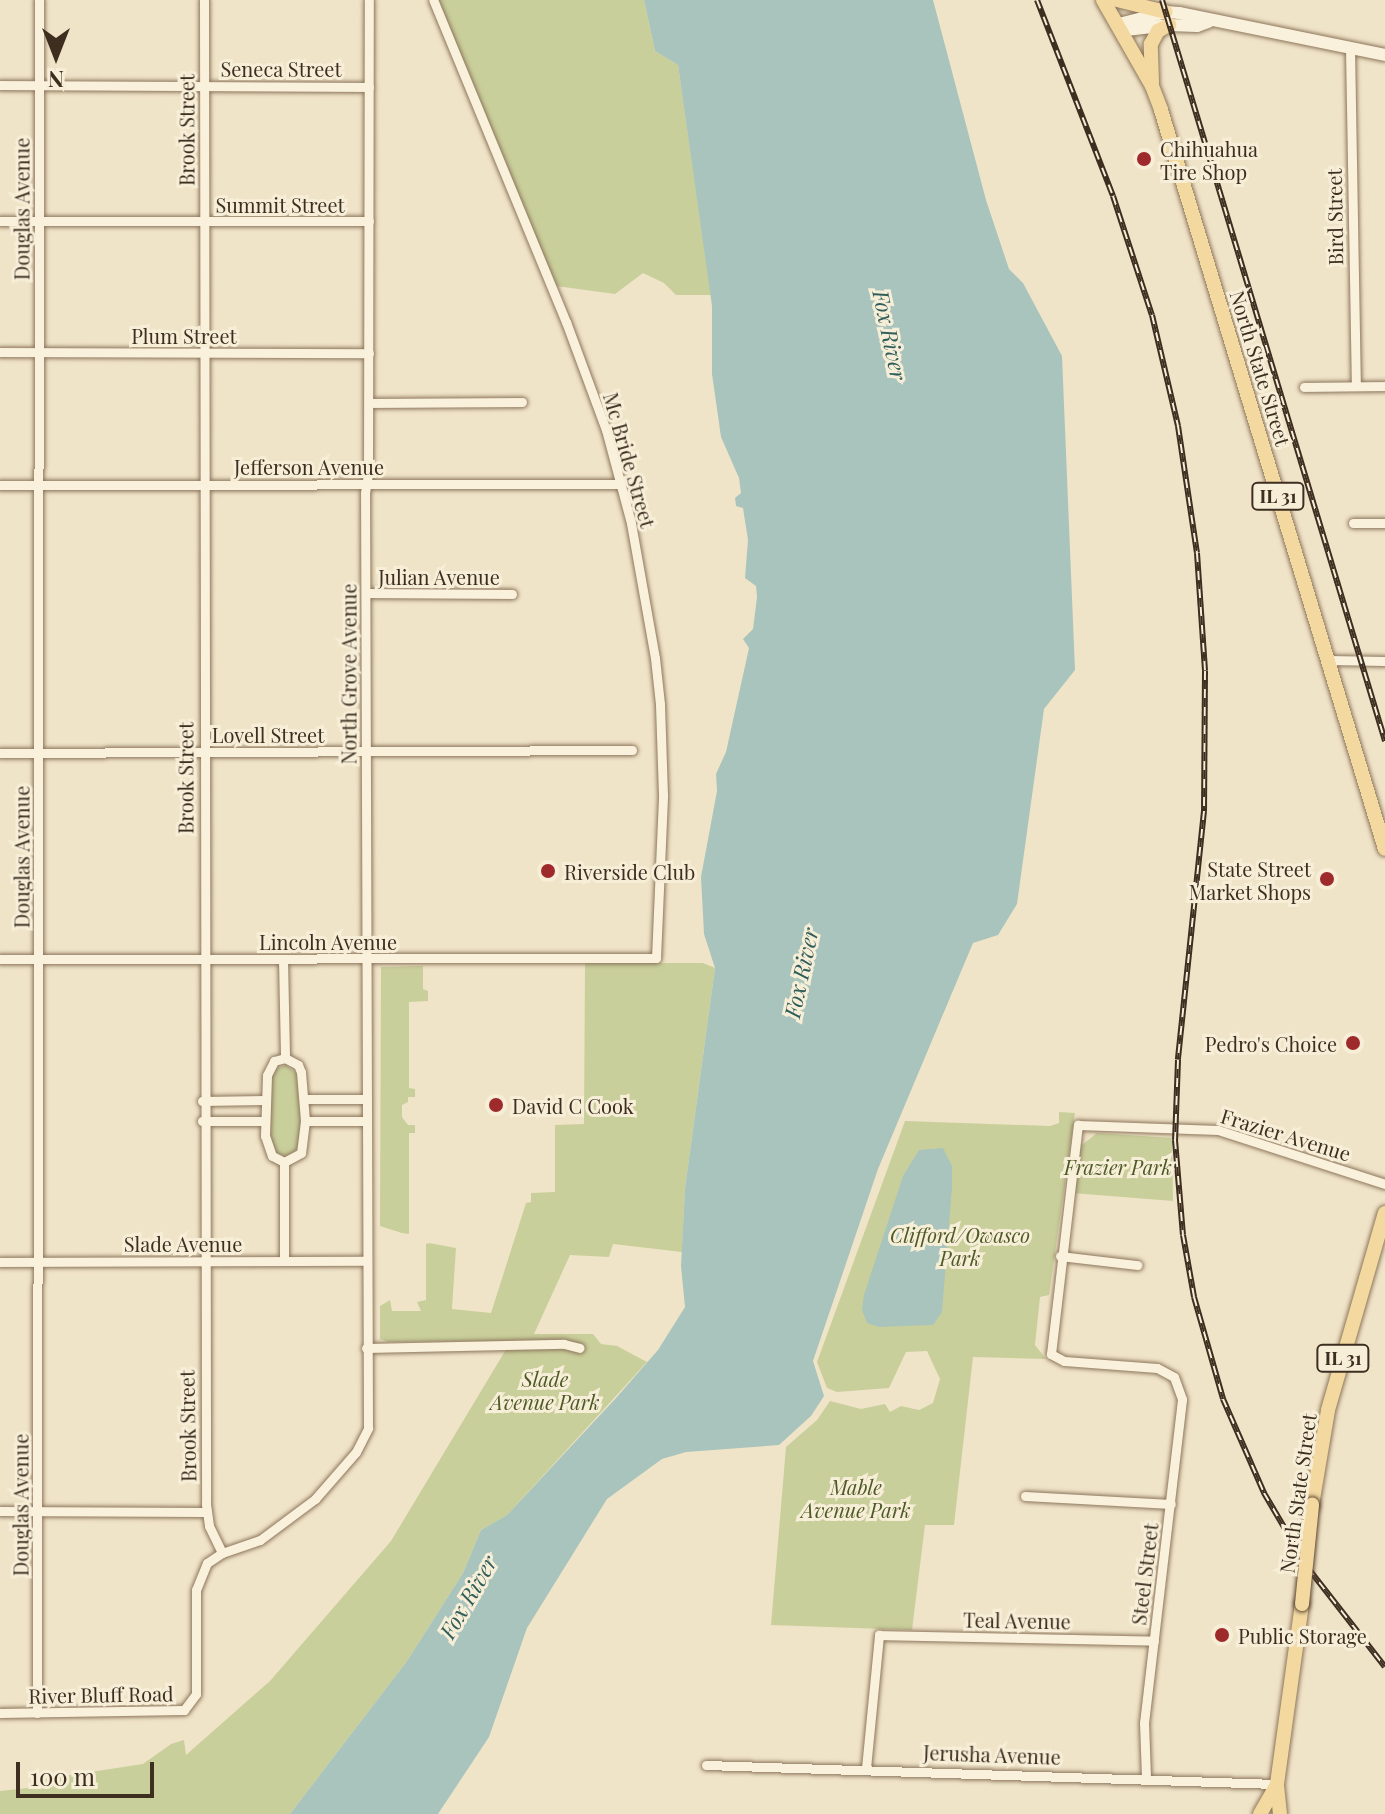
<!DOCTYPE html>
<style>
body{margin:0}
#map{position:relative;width:1385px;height:1814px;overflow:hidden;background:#f0e4c8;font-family:"Playfair Display",serif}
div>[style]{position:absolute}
.green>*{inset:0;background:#c9cf9b}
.water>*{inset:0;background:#a9c4bc}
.roads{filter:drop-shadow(0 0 2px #8d765c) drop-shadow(0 0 2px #8d765c)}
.street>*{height:9px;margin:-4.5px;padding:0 4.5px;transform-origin:4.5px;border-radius:4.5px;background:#faf1dc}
.secondary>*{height:12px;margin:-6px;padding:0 6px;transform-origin:6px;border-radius:6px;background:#faf1dc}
.primary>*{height:14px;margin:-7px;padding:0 7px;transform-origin:7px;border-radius:7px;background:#f3d9a0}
.rail>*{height:6px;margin-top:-3px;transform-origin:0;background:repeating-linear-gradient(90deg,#f7eed8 0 9px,#3d2e20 0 18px);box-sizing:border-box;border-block:2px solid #3d2e20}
.bridges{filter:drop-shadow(0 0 2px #5b4430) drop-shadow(0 0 2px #5b4430)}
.primary-bridge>*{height:14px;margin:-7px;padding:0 7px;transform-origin:7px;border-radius:7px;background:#f3d9a0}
.dots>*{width:22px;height:22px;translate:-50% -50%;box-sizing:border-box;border:4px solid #f7eed8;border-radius:50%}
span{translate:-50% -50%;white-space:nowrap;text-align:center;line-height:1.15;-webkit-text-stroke:6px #f7eed8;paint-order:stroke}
.shield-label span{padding:2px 6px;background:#f7eed8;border:2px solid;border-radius:6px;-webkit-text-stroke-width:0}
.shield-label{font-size:18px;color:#3d2e20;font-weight:700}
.street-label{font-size:20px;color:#3d2e20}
.poi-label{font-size:20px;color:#3d2e20}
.left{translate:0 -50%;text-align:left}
.right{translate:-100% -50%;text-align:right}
.park-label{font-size:20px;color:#4d5a26;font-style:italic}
.water-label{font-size:22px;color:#2f5d5a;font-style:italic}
.north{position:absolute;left:16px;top:16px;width:80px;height:80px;-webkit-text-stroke:6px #f7eed8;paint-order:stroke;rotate:180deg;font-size:22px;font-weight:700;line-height:32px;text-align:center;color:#3d2e20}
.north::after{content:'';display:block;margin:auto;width:28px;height:36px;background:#3d2e20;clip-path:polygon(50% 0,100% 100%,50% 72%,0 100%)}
.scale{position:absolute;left:16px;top:1762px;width:138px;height:36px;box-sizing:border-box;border:4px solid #3d2e20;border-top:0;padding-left:10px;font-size:24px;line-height:28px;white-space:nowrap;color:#3d2e20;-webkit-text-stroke:6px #f7eed8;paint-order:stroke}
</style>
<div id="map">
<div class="green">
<div style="clip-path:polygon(438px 0,644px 0,655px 51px,678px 65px,711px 295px,676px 295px,664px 283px,643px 273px,615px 294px,556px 286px)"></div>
<div style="clip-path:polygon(585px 963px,703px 963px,715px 968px,685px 1188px,682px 1252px,613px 1244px,609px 1257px,570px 1255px,534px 1334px,593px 1334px,601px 1344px,617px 1346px,647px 1362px,507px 1515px,481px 1530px,463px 1573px,407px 1661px,290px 1814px,0 1814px,0 1791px,28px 1788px,31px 1781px,143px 1764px,171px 1744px,184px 1740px,186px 1755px,270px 1681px,391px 1541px,511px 1341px,388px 1342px,380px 1339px,380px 1306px,390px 1300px,392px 1311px,421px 1311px,417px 1302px,426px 1300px,426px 1244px,429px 1243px,456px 1248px,452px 1309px,491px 1313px,526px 1203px,531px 1202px,531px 1193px,555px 1192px,555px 1125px,584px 1124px)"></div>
<div style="clip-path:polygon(423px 966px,423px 989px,428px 991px,428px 1001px,409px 1002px,409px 1088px,415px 1089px,415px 1097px,408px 1097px,408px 1102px,402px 1105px,402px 1117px,408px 1125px,415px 1125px,415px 1133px,409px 1133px,409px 1234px,402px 1233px,380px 1226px,381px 967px)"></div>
<div style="clip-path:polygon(286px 1065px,298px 1075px,301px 1093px,300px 1143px,294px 1153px,285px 1156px,275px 1152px,269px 1140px,270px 1084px,275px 1069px)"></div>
<div style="clip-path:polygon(1059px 1112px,1075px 1113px,1049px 1295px,1040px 1297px,1035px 1345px,1046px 1359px,973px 1357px,954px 1525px,925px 1525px,912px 1630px,771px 1625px,786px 1447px,817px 1420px,830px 1401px,861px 1409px,885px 1404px,890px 1412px,901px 1406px,919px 1410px,933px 1403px,940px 1379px,927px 1351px,906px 1352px,889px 1388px,837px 1392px,827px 1388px,817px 1362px,905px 1121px,1050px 1126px,1059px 1123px)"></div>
<div style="clip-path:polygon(1097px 1133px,1172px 1138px,1173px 1201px,1072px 1193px,1077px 1149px)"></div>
</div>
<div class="water">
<div style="clip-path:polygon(644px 0,933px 0,986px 200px,1009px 269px,1023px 283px,1062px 356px,1075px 670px,1044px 709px,1017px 904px,998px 935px,973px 943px,878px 1169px,813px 1361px,824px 1396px,811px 1416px,779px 1445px,686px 1452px,662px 1459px,607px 1499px,527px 1628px,489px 1737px,438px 1814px,290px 1814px,407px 1661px,463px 1573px,481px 1530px,507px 1515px,616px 1398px,658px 1350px,685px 1307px,681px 1266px,685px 1188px,715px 968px,704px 934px,701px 877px,717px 791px,716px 774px,726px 752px,749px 648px,743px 639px,753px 629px,757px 597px,756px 586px,745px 578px,748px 540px,743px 508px,736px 506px,735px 498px,741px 493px,739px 478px,721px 437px,712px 374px,712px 306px,678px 65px,655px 51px)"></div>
<div style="clip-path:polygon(943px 1148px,952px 1166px,952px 1187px,942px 1312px,933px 1325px,879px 1327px,867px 1323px,862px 1310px,864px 1295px,903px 1176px,919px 1150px)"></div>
</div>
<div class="roads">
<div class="street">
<div style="left:204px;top:0;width:1504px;rotate:89.92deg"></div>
<div style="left:206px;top:1504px;width:22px;rotate:82deg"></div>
<div style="left:209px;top:1526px;width:30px;rotate:64deg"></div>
<div style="left:1350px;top:48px;width:338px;rotate:89deg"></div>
<div style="left:0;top:85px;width:369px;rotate:0.3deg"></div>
<div style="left:0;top:221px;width:369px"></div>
<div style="left:0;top:352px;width:369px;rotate:0.2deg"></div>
<div style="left:1304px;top:387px;width:81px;rotate:-0.7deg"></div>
<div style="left:369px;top:403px;width:153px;rotate:-0.4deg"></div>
<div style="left:0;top:485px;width:618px;rotate:-0.09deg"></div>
<div style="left:1353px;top:523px;width:32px"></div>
<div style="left:366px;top:593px;width:146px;rotate:0.4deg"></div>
<div style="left:1328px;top:660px;width:57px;rotate:1deg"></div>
<div style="left:0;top:753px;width:632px;rotate:-0.27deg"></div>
<div style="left:0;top:959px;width:656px;rotate:-0.09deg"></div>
<div style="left:656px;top:958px;width:163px;rotate:-87.5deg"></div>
<div style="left:663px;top:795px;width:91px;rotate:-91.9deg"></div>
<div style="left:660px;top:704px;width:46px;rotate:-96.2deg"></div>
<div style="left:655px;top:658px;width:137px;rotate:-100.1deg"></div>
<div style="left:631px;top:523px;width:96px;rotate:-105deg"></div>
<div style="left:606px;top:430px;width:115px;rotate:-110.3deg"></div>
<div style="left:566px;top:322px;width:348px;rotate:-112.4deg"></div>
<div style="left:283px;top:959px;width:99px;rotate:88.8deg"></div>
<div style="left:285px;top:1058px;width:15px;rotate:28deg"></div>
<div style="left:298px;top:1065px;width:8px;rotate:67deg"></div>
<div style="left:301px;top:1072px;width:49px;rotate:85.3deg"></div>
<div style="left:305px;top:1121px;width:32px;rotate:97deg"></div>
<div style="left:301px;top:1153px;width:19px;rotate:152deg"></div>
<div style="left:284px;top:1162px;width:13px;rotate:-153deg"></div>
<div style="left:272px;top:1156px;width:21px;rotate:-109deg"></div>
<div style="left:265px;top:1136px;width:61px;rotate:-88.1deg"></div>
<div style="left:267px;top:1075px;width:16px;rotate:-63deg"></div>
<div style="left:274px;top:1061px;width:11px;rotate:-15deg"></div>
<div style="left:305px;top:1099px;width:62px"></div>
<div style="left:202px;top:1101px;width:63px;rotate:-0.9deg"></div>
<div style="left:202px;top:1121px;width:63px"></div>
<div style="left:305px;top:1121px;width:62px"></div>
<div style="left:1060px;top:1256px;width:78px;rotate:6.7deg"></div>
<div style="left:284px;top:1261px;width:99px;rotate:-90deg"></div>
<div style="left:0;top:1262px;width:366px;rotate:-0.2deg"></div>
<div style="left:366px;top:1348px;width:198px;rotate:-1.2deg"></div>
<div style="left:564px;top:1344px;width:16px;rotate:14deg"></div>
<div style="left:1025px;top:1496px;width:146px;rotate:3.1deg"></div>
<div style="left:0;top:1511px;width:206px;rotate:0.3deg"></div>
<div style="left:0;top:1713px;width:184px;rotate:-0.9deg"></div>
<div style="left:184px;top:1710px;width:20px;rotate:-53deg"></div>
<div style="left:196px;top:1694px;width:104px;rotate:-90deg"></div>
<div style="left:196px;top:1590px;width:29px;rotate:-68deg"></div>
<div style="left:207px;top:1563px;width:18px;rotate:-34deg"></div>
<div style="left:222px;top:1553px;width:40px;rotate:-18.9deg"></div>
<div style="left:260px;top:1540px;width:69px;rotate:-36.7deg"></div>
<div style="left:315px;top:1499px;width:62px;rotate:-48.9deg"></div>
<div style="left:356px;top:1452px;width:27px;rotate:-63deg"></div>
<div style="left:368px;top:1428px;width:935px;rotate:-90.18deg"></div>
<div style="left:365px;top:493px;width:19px;rotate:-81deg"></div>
<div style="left:368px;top:474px;width:474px;rotate:-89.9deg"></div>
<div style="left:37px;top:1713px;width:1713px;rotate:-89.93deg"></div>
<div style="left:706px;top:1765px;width:571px;rotate:1.91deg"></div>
<div style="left:866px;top:1768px;width:134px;rotate:-84.4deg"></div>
<div style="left:879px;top:1635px;width:275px;rotate:1.2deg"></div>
<div style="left:1146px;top:1777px;width:54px;rotate:-92.1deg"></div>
<div style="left:1144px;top:1723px;width:326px;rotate:-83.3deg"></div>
<div style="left:1182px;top:1399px;width:23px;rotate:-110deg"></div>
<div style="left:1174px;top:1377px;width:19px;rotate:-152deg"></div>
<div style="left:1157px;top:1368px;width:93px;rotate:-175.7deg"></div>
<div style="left:1064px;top:1361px;width:15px;rotate:-152deg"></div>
<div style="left:1051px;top:1354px;width:231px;rotate:-83.3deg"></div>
<div style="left:1078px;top:1125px;width:140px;rotate:2deg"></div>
<div style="left:1218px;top:1130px;width:176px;rotate:17.9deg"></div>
</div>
<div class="secondary">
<div style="left:1119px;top:24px;width:49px;rotate:-14.3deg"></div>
<div style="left:1166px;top:12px;width:13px;rotate:4deg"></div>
<div style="left:1179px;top:13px;width:210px;rotate:11.5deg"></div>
<div style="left:1126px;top:30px;width:43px;rotate:-6.6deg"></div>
<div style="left:1169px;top:25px;width:28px;rotate:2deg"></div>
<div style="left:1197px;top:26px;width:12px;rotate:-20deg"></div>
</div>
<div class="primary">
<div style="left:1103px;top:0;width:99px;rotate:60.3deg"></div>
<div style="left:1152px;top:86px;width:26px;rotate:69deg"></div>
<div style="left:1161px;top:110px;width:772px;rotate:73.14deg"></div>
<div style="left:1117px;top:0;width:50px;rotate:13.8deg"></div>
<div style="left:1152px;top:82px;width:38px;rotate:-92deg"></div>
<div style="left:1151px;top:44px;width:15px;rotate:-62deg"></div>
<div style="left:1158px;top:31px;width:13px;rotate:-29deg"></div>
<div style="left:1312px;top:1505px;width:96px;rotate:-80.4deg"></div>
<div style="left:1328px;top:1410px;width:205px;rotate:-73.9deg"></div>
<div style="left:1260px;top:1814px;width:34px;rotate:-60deg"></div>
<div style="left:1280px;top:1814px;width:30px;rotate:-96deg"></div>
<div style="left:1277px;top:1784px;width:182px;rotate:-82.1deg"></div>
</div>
</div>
<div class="rail">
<div style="left:1037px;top:0;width:210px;rotate:68.8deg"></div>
<div style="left:1113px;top:196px;width:125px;rotate:71.9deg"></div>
<div style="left:1152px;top:315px;width:114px;rotate:76.8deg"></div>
<div style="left:1178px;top:426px;width:128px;rotate:81.5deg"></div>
<div style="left:1197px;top:553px;width:118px;rotate:86.1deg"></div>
<div style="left:1205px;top:671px;width:140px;rotate:90.4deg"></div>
<div style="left:1204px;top:811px;width:250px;rotate:96deg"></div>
<div style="left:1178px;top:1060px;width:80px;rotate:92.1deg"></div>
<div style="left:1175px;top:1140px;width:95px;rotate:85.2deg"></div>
<div style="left:1183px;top:1235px;width:63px;rotate:79.9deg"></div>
<div style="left:1194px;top:1297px;width:106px;rotate:74.1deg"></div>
<div style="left:1223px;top:1399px;width:103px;rotate:66.4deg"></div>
<div style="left:1264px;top:1493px;width:87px;rotate:59.6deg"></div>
<div style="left:1308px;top:1568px;width:125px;rotate:52.1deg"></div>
<div style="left:1162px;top:0;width:774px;rotate:73.25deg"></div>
</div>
<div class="bridges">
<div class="primary-bridge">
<div style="left:1302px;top:1604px;width:100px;rotate:-84.2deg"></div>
</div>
</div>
<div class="dots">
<div style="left:1144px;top:159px;background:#9e2a2b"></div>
<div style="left:548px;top:871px;background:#9e2a2b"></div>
<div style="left:1327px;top:879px;background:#9e2a2b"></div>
<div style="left:1353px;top:1043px;background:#9e2a2b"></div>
<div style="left:496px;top:1105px;background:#9e2a2b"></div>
<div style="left:1222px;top:1635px;background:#9e2a2b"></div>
</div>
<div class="shield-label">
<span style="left:1278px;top:496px">IL 31</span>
<span style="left:1343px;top:1358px">IL 31</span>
</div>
<div class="street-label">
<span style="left:281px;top:68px">Seneca Street</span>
<span style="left:186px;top:130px;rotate:-90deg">Brook Street</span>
<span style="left:280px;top:204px">Summit Street</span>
<span style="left:21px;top:209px;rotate:-90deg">Douglas Avenue</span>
<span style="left:1334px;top:217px;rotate:-91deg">Bird Street</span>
<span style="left:184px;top:335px">Plum Street</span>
<span style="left:1261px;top:368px;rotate:73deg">North State Street</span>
<span style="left:630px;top:460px;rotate:74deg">Mc Bride Street</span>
<span style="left:309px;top:466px">Jefferson Avenue</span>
<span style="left:439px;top:576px">Julian Avenue</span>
<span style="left:348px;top:674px;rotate:-90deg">North Grove Avenue</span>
<span style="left:268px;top:734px">Lovell Street</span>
<span style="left:185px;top:778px;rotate:-90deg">Brook Street</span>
<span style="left:21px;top:857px;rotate:-90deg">Douglas Avenue</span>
<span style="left:328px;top:941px">Lincoln Avenue</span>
<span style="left:1286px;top:1134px;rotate:17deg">Frazier Avenue</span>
<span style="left:183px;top:1243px">Slade Avenue</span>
<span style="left:187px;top:1426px;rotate:-91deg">Brook Street</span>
<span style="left:1297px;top:1493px;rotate:-82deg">North State Street</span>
<span style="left:20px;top:1505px;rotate:-90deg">Douglas Avenue</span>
<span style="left:1144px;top:1574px;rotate:-83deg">Steel Street</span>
<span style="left:1017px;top:1620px;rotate:1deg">Teal Avenue</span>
<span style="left:101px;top:1694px;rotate:-1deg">River Bluff Road</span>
<span style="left:992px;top:1754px;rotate:2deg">Jerusha Avenue</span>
</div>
<div class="poi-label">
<span class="left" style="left:1160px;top:160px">Chihuahua<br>Tire Shop</span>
<span class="right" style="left:1311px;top:880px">State Street<br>Market Shops</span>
<span class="left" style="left:564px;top:871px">Riverside Club</span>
<span class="right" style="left:1337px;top:1043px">Pedro's Choice</span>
<span class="left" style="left:512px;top:1105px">David C Cook</span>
<span class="left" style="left:1238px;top:1635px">Public Storage</span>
</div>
<div class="park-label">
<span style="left:1118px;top:1166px">Frazier Park</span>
<span style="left:960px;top:1246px">Clifford/Owasco<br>Park</span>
<span style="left:545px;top:1390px">Slade<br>Avenue Park</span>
<span style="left:856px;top:1498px">Mable<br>Avenue Park</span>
</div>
<div class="water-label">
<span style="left:890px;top:335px;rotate:78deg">Fox River</span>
<span style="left:801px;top:973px;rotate:-78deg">Fox River</span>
<span style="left:468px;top:1597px;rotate:-60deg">Fox River</span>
</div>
<div class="north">N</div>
<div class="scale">100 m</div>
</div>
